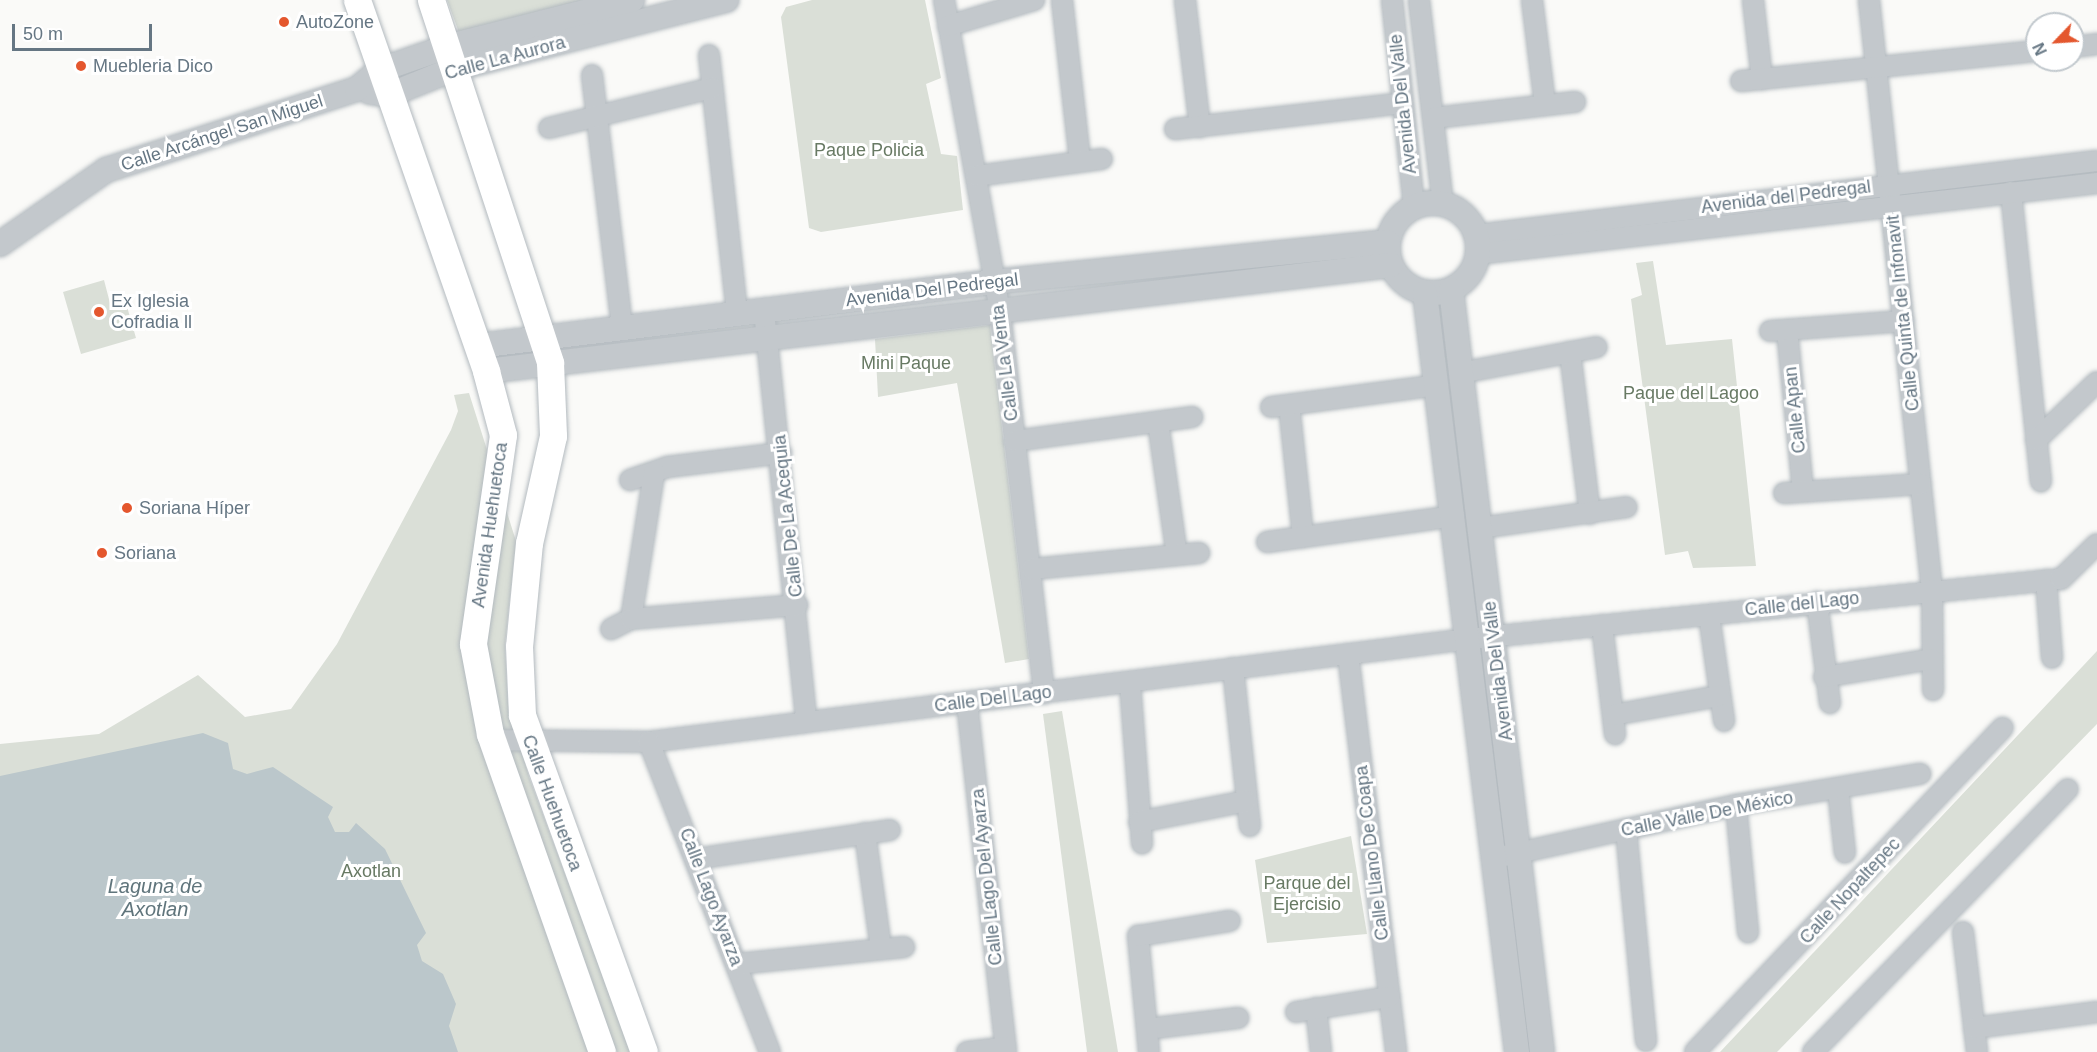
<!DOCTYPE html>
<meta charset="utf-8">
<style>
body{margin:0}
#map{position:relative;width:2097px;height:1052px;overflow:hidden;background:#fafaf8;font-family:Arial,sans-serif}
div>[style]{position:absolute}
.green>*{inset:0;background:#dadfd7}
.water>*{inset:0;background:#bbc7cb}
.roads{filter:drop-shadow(0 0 2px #b3babf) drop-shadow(0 0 2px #b3babf)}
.minor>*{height:20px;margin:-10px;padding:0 10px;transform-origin:10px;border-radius:10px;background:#c3c8cc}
.tertiary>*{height:24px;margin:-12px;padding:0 12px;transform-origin:12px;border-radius:12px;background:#c3c8cc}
.tertiary>.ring{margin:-12px;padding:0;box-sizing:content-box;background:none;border:24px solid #c3c8cc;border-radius:50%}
.secondary>*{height:27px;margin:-13.5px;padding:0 13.5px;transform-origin:13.5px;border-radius:13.5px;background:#fff}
.dots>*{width:16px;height:16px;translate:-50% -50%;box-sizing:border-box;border:3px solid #fff;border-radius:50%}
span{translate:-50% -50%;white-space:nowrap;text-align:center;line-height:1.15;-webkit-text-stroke:6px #fff;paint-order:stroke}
.poi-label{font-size:18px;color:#657683}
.left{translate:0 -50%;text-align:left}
.street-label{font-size:18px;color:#657683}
.park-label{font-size:18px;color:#687a64}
.water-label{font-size:20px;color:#60757c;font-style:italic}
.north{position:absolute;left:2025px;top:12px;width:60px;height:60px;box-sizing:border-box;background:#fff;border:2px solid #c1c8cd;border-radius:50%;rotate:245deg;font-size:16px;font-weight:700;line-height:24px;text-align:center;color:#657683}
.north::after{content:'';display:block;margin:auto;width:21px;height:27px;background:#e4572e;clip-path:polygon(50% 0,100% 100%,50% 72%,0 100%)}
.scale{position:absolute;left:12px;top:24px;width:140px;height:27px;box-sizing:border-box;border:3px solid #657683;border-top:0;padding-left:8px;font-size:18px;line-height:21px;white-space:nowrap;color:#657683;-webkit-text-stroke:4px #fff;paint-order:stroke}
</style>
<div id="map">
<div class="green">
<div style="clip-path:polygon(447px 0,589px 0,461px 38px)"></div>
<div style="clip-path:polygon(812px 0,925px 0,941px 78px,926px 84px,941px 154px,957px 156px,963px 210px,821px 232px,809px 228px,781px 17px,786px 7px)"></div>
<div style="clip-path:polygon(1653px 261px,1666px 345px,1732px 339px,1756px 566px,1693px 568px,1688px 551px,1665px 555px,1631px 299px,1642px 295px,1636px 263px)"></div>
<div style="clip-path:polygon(104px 280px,111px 307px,126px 303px,136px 338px,81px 354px,63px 292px)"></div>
<div style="clip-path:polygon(990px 325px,1029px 659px,1005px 663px,957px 383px,878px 397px,875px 339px)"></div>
<div style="clip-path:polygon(469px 393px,516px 541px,505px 645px,508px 703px,529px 777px,631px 1052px,0 1052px,0 744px,99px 734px,198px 675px,245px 717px,291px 709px,337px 644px,451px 430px,458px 411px,454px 395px)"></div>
<div style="clip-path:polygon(2097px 651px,2097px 724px,1777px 1052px,1720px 1052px)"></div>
<div style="clip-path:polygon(1062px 711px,1118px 1052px,1087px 1052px,1043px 714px)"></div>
<div style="clip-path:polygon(1351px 836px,1367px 934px,1267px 943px,1255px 860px)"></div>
</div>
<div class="water">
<div style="clip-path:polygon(203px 733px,228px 743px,233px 769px,247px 774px,273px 767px,333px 807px,328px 817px,335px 832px,349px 832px,356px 823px,385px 849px,426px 933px,417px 945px,422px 961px,443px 974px,456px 1004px,449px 1026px,458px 1052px,0 1052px,0 776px)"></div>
</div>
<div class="roads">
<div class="minor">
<div style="left:944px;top:0;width:317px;rotate:79.8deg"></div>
<div style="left:1000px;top:312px;width:384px;rotate:83.4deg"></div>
<div style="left:1062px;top:0;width:162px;rotate:83.6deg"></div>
<div style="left:1185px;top:0;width:128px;rotate:83.3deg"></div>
<div style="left:1392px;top:0;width:208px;rotate:83.9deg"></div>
<div style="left:1419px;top:0;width:205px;rotate:83.3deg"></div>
<div style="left:1532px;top:0;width:106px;rotate:82.9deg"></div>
<div style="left:1753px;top:0;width:80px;rotate:83.5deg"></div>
<div style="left:1869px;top:0;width:593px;rotate:83.91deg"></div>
<div style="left:1932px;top:590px;width:100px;rotate:89.4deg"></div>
<div style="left:948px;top:26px;width:90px;rotate:-16.8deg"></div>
<div style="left:2073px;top:47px;width:24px;rotate:-7deg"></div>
<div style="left:709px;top:55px;width:260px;rotate:83.8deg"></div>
<div style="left:592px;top:75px;width:254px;rotate:83.2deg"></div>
<div style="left:1741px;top:81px;width:298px;rotate:-5.8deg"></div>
<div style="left:1434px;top:118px;width:142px;rotate:-6.5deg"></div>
<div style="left:549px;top:128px;width:168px;rotate:-13.8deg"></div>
<div style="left:1175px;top:129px;width:229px;rotate:-6.5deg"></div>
<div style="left:976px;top:176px;width:127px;rotate:-7.7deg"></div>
<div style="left:2011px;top:192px;width:291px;rotate:84.1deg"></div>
<div style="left:1476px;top:235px;width:625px;rotate:-6.8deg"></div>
<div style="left:1477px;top:254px;width:624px;rotate:-6.53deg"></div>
<div style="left:764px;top:311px;width:411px;rotate:84.1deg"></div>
<div style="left:1787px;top:330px;width:162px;rotate:84.3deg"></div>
<div style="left:1770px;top:331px;width:134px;rotate:-4.3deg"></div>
<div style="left:1570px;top:352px;width:163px;rotate:83deg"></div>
<div style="left:1460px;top:373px;width:139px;rotate:-10.7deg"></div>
<div style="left:1289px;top:405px;width:133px;rotate:83.9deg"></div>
<div style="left:1271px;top:407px;width:167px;rotate:-7.5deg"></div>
<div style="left:1158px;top:422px;width:134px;rotate:81.9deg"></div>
<div style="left:2036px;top:440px;width:84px;rotate:-43.6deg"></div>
<div style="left:1014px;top:441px;width:180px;rotate:-7.7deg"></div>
<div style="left:630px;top:480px;width:39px;rotate:-19deg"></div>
<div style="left:667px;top:467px;width:115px;rotate:-7deg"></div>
<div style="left:1784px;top:493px;width:137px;rotate:-3.8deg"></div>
<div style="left:1480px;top:528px;width:148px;rotate:-8.1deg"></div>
<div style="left:1267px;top:542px;width:189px;rotate:-7.9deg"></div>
<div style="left:1032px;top:569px;width:168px;rotate:-5.5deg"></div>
<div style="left:2046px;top:580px;width:78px;rotate:85.6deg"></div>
<div style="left:1817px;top:602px;width:102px;rotate:82.7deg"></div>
<div style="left:1709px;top:615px;width:107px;rotate:81.9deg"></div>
<div style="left:631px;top:619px;width:148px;rotate:-81deg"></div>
<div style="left:1602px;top:625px;width:110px;rotate:83.2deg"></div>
<div style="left:611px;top:629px;width:22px;rotate:-27deg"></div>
<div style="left:631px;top:619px;width:167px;rotate:-4.8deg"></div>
<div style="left:1348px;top:654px;width:401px;rotate:83.1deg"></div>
<div style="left:1233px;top:668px;width:159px;rotate:83.9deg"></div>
<div style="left:1824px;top:677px;width:109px;rotate:-9.5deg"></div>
<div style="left:1130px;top:683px;width:161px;rotate:85.7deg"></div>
<div style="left:967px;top:703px;width:351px;rotate:83.6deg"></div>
<div style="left:1613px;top:715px;width:108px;rotate:-10.2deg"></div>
<div style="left:492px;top:740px;width:157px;rotate:0.7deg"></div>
<div style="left:649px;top:742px;width:825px;rotate:-7.17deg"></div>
<div style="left:1468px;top:639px;width:596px;rotate:-5.78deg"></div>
<div style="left:2061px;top:579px;width:50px;rotate:-44.2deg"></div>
<div style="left:649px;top:742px;width:333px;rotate:68.7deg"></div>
<div style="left:1838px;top:789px;width:64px;rotate:83.8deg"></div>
<div style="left:1736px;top:805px;width:128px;rotate:84.6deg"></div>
<div style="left:1139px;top:822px;width:109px;rotate:-11.1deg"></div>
<div style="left:1626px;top:829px;width:213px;rotate:84.6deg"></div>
<div style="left:865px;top:833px;width:116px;rotate:82.1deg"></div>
<div style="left:1504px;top:856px;width:238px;rotate:-12.4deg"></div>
<div style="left:1736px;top:805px;width:187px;rotate:-9.6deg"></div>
<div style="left:696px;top:859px;width:196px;rotate:-8.5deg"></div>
<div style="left:1963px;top:932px;width:121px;rotate:83.3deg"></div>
<div style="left:737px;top:964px;width:168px;rotate:-5.8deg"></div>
<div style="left:1316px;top:1008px;width:44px;rotate:83.5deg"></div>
<div style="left:1296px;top:1012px;width:95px;rotate:-9.1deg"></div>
<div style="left:1974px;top:1028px;width:124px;rotate:-7.4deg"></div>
<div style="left:1147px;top:1029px;width:92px;rotate:-6.9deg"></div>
<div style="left:967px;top:1052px;width:38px;rotate:-7deg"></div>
<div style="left:1149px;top:1052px;width:117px;rotate:-95.4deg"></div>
<div style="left:1138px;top:936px;width:93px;rotate:-9.3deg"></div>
<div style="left:1695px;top:1052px;width:447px;rotate:-46.5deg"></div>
<div style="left:1813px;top:1052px;width:366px;rotate:-45.9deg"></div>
</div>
<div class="tertiary">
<div style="left:370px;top:92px;width:19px;rotate:9deg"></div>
<div style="left:389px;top:95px;width:69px;rotate:-22.1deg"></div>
<div style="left:453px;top:69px;width:282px;rotate:-14.2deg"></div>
<div class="ring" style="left:1388px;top:203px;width:66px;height:66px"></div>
<div style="left:0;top:244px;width:129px;rotate:-34.9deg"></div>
<div style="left:106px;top:170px;width:264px;rotate:-17.9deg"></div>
<div style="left:357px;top:89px;width:30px;rotate:-40deg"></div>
<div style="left:380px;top:70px;width:70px;rotate:-19.2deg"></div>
<div style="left:446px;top:47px;width:192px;rotate:-14.2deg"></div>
<div style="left:1451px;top:290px;width:767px;rotate:83.19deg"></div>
<div style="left:1425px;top:293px;width:765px;rotate:83.09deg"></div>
<div style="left:478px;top:346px;width:520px;rotate:-7.07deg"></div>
<div style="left:994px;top:282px;width:396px;rotate:-5.8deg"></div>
<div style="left:486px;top:371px;width:911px;rotate:-6.68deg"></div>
</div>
<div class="secondary">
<div style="left:357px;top:0;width:393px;rotate:70.8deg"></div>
<div style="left:486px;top:371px;width:66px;rotate:75.1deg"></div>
<div style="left:503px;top:435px;width:211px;rotate:98.2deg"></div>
<div style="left:473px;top:644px;width:92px;rotate:79.3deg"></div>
<div style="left:490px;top:734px;width:337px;rotate:70.6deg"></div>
<div style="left:431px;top:0;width:382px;rotate:71.8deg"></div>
<div style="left:550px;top:363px;width:73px;rotate:87.6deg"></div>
<div style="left:553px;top:436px;width:110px;rotate:102.6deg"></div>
<div style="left:529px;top:543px;width:103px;rotate:95.5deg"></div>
<div style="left:519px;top:646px;width:69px;rotate:87.5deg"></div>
<div style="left:522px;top:715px;width:358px;rotate:70.1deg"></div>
</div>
</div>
<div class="dots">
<div style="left:284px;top:22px;background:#e4572e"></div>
<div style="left:81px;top:66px;background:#e4572e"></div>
<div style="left:99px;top:312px;background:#e4572e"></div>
<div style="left:127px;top:508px;background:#e4572e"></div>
<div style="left:102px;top:553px;background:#e4572e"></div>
</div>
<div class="poi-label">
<span class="left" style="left:296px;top:22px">AutoZone</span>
<span class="left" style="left:93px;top:66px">Muebleria Dico</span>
<span class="left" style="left:111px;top:312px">Ex Iglesia<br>Cofradia ll</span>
<span class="left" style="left:139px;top:508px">Soriana Híper</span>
<span class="left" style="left:114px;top:553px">Soriana</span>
</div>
<div class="street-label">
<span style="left:505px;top:58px;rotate:-15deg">Calle La Aurora</span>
<span style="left:1403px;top:104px;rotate:-96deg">Avenida Del Valle</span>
<span style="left:222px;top:133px;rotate:-18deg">Calle Arcángel San Miguel</span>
<span style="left:1786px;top:197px;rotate:-7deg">Avenida del Pedregal</span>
<span style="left:932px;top:290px;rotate:-7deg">Avenida Del Pedregal</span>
<span style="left:1903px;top:313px;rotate:-96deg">Calle Quinta de Infonavit</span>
<span style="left:1005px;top:363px;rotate:-97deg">Calle La Venta</span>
<span style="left:1795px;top:410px;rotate:-96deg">Calle Apan</span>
<span style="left:788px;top:516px;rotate:-96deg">Calle De La Acequia</span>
<span style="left:490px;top:525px;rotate:-82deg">Avenida Huehuetoca</span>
<span style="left:1802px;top:604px;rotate:-6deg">Calle del Lago</span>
<span style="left:1498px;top:671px;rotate:-97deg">Avenida Del Valle</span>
<span style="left:993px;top:699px;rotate:-7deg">Calle Del Lago</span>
<span style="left:552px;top:803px;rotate:70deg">Calle Huehuetoca</span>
<span style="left:1707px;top:814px;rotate:-11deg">Calle Valle De México</span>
<span style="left:1372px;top:853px;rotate:-97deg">Calle Llano De Coapa</span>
<span style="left:987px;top:877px;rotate:-96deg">Calle Lago Del Ayarza</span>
<span style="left:1850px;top:891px;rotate:-47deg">Calle Nopaltepec</span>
<span style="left:711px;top:897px;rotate:69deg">Calle Lago Ayarza</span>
</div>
<div class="park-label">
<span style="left:869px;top:150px">Paque Policia</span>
<span style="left:906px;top:363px">Mini Paque</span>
<span style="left:1691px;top:393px">Paque del Lagoo</span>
<span style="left:371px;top:871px">Axotlan</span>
<span style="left:1307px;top:894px">Parque del<br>Ejercisio</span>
</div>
<div class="water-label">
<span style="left:155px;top:898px">Laguna de<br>Axotlan</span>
</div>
<div class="north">N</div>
<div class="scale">50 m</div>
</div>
